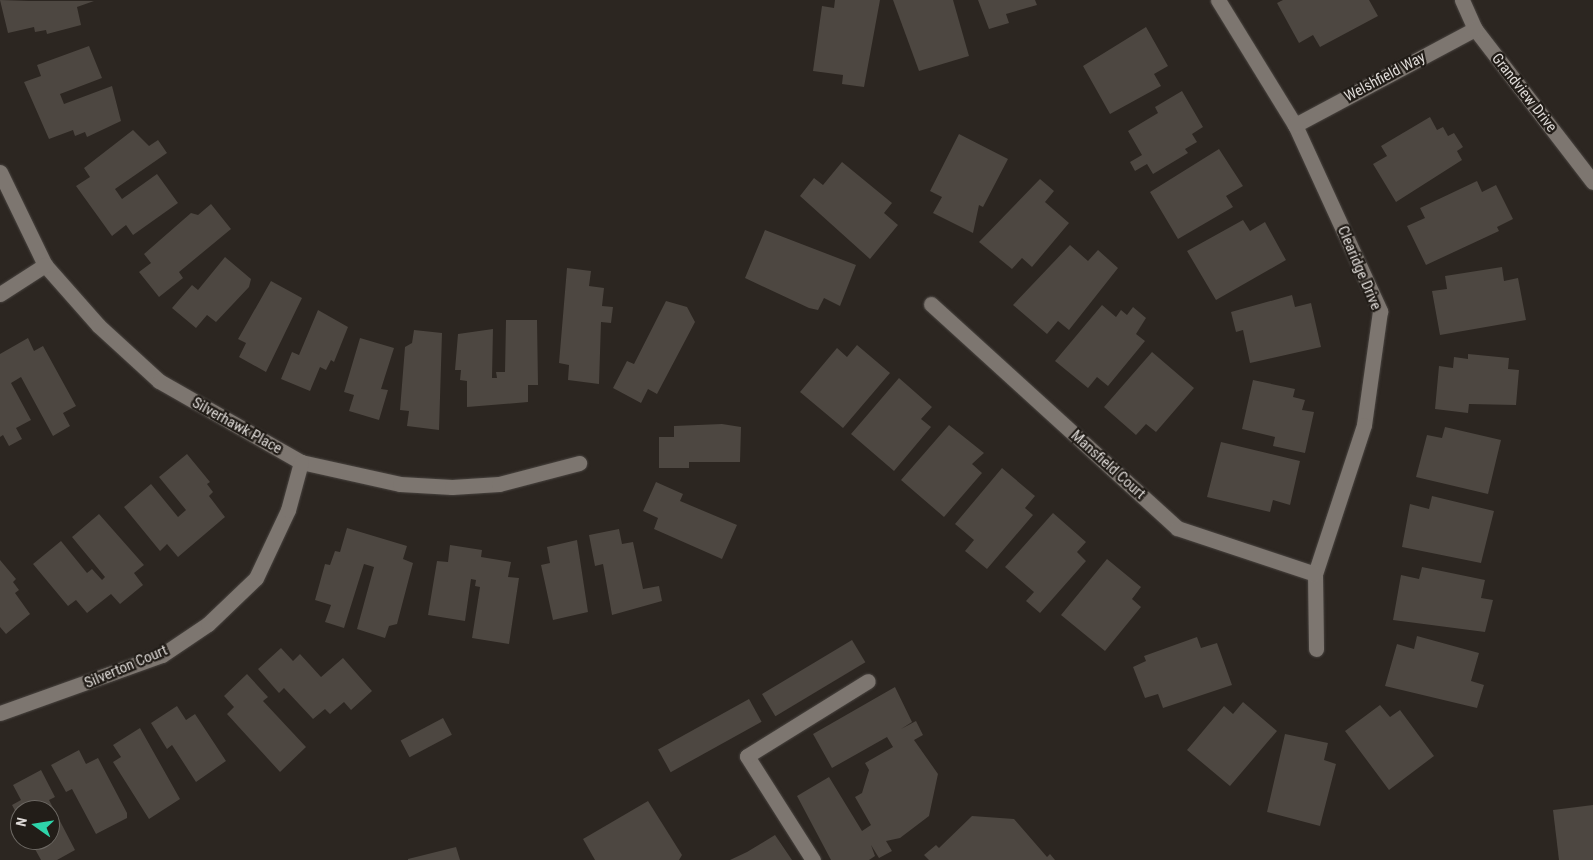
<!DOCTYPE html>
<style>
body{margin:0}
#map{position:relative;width:1593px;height:860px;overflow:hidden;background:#2c2621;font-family:"Roboto Condensed",sans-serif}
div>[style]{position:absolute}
.building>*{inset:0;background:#4d4741;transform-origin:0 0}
.roads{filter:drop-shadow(0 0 1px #494440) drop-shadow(0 0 1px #494440)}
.minor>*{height:15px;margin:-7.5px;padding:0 7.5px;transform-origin:7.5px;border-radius:7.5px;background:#7d7670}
span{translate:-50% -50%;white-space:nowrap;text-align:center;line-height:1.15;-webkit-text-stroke:4.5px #221d18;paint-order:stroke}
.street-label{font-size:15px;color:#dedad7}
.north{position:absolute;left:10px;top:800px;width:50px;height:50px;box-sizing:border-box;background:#221d18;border:1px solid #6d6964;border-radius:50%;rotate:283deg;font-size:14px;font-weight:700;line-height:20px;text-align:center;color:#dedad7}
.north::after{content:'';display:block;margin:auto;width:18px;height:22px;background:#2ed4aa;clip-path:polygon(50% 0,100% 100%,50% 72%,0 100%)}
</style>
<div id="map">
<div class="building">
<div style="clip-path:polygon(0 0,29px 1px,94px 1px,77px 7px,81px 25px,47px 34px,46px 30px,35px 32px,34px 27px,8px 33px)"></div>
<div style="clip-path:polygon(835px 0,880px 0,864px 87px,842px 84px,843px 75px,813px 71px,822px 6px,834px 8px)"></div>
<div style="clip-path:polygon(893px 0,953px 0,969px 56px,919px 71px)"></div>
<div style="clip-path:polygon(978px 0,1035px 0,1037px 5px,1006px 14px,1009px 23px,989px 29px)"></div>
<div style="clip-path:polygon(1283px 0,1369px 0,1378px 16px,1320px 47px,1313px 35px,1299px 43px,1277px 3px)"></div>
<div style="clip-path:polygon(1146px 27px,1168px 66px,1154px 74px,1161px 86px,1110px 114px,1083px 66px)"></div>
<div style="clip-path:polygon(89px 46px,102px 78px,60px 94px,64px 104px,112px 86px,121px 121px,87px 137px,85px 132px,75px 136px,73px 130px,49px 139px,24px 82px,41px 76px,37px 65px)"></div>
<div style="clip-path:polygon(1182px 91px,1203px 127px,1192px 134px,1197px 142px,1185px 149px,1188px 153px,1153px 174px,1147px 164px,1135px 171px,1130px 162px,1142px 155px,1128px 131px,1158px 113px,1155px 107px)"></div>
<div style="clip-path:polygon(1430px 117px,1437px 130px,1443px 127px,1448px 136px,1454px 133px,1463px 147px,1457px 151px,1462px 160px,1396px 202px,1373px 164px,1387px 156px,1381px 146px)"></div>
<div style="clip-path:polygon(133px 130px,149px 146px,158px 140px,167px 153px,115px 189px,122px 199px,157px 174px,178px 203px,133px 235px,126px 225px,112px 236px,76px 186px,90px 177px,84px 168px)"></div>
<div style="clip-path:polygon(959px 134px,1008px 159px,983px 207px,979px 205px,973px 233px,933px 213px,942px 197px,930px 191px)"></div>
<div style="clip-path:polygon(1219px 149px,1243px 186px,1226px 196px,1233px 207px,1178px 239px,1150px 192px)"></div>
<div style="clip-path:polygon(842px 162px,892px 203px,884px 213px,898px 225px,870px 259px,800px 196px,814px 178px,823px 185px)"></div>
<div style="clip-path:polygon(1040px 179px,1054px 191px,1045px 202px,1069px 223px,1032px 267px,1022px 258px,1012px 269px,979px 242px)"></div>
<div style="clip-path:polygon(1477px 181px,1482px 192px,1496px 185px,1513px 219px,1497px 227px,1499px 231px,1426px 265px,1407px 226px,1425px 218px,1420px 208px)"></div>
<div style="clip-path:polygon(211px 204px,231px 229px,179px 272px,183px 278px,159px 297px,139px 272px,151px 263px,144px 254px,191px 213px,198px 215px)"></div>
<div style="clip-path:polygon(1243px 220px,1250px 231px,1265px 222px,1286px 260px,1216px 300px,1187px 251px)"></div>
<div style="clip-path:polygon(765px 230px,856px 265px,840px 306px,824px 298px,818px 310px,809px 308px,745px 278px)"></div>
<div style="clip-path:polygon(1070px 245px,1088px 261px,1098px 250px,1118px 268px,1069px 330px,1058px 321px,1047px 334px,1013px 305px)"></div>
<div style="clip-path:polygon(225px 257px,251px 279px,249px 287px,216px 322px,207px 315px,196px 328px,172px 308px,192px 285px,198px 290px)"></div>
<div style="clip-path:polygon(1502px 267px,1504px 281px,1518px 278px,1526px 320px,1440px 335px,1432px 291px,1447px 289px,1445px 276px)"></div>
<div style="clip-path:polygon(567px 268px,591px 271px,589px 286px,604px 288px,602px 306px,613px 307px,611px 323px,601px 322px,599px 384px,568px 380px,569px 365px,559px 363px)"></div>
<div style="clip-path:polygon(271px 281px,302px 298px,266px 372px,239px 357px,246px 343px,238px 339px)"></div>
<div style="clip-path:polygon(1292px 295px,1295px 307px,1311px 303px,1321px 347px,1250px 363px,1243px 330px,1236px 332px,1231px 312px)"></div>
<div style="clip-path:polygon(666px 301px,687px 307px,695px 322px,657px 394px,648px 389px,641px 403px,613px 388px,627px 361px,634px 364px)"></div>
<div style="clip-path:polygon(1102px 305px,1116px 317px,1121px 310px,1127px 315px,1133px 307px,1146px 318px,1136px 334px,1145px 341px,1108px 386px,1097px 377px,1088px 388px,1055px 361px)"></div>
<div style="clip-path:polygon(318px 310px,348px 327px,334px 362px,331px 360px,326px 370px,320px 367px,310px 391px,281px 379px,292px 352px,299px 355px)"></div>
<div style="clip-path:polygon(506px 320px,537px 320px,538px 385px,528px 385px,528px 402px,467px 407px,467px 381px,460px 380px,461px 370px,455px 370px,458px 334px,493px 329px,492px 378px,497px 378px,496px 372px,505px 372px)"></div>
<div style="clip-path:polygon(414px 330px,442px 333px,439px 430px,407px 426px,409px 411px,400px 410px,405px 347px,412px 343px)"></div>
<div style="clip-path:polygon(28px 338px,34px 351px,43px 346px,76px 406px,63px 413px,70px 426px,53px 436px,21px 377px,11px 383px,31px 420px,16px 428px,22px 439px,9px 446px,3px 435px,0 437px,0 354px)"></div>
<div style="clip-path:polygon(360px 338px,394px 348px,381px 389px,388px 390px,379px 420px,349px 411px,354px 395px,344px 392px)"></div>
<div style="clip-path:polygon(857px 345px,890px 373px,843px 428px,800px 392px,837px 348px,847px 357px)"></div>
<div style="clip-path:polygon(1152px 352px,1194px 388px,1156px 432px,1146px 424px,1136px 435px,1104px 407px)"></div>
<div style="clip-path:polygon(1468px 354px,1509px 358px,1508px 369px,1519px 370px,1516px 405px,1469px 404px,1468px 413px,1435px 409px,1439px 366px,1453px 368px,1454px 357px,1468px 359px)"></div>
<div style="clip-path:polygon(899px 378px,932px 407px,921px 419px,931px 427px,894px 471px,851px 434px)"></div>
<div style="clip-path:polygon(1253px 380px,1295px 389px,1293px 397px,1305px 400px,1302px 410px,1314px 412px,1305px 453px,1273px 446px,1275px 437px,1242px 429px)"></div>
<div style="clip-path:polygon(722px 424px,741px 427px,740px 462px,689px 462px,689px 468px,659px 468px,659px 437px,674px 437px,674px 426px)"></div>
<div style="clip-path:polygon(949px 425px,984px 453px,972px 464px,982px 473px,944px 517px,901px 480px)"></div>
<div style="clip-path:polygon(1445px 427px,1501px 440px,1488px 494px,1416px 477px,1427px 435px,1442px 438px)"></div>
<div style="clip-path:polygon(1221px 442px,1300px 461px,1290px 505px,1273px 500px,1270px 512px,1207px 497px)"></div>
<div style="clip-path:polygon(187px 454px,210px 482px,207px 484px,213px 492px,209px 496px,225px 517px,178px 557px,167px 544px,160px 551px,124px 507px,151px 484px,178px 517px,186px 510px,159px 477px)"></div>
<div style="clip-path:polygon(1002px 468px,1035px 496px,1025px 508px,1033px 515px,987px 569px,965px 551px,974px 540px,955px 524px)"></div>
<div style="clip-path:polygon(656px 482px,683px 494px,680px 501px,737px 525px,722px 559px,654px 529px,658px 518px,643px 511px)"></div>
<div style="clip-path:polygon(1432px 496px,1494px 511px,1481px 563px,1402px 547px,1410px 504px,1429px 509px)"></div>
<div style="clip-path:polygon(1053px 513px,1086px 542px,1077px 552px,1086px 561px,1040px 613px,1026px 601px,1034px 592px,1005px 567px)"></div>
<div style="clip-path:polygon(99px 514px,144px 565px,134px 573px,143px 585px,120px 604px,111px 594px,87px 613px,76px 600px,68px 606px,33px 564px,61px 541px,87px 573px,92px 569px,102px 580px,105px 577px,72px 537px)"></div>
<div style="clip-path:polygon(347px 528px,407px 546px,403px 559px,413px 563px,397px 624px,389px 626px,385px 638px,357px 629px,374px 567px,364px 564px,344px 628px,325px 622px,331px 605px,315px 600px,325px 564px,330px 565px,335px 551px,340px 552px)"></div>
<div style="clip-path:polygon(619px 529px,622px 544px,633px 542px,643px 589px,659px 586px,662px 601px,612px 615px,603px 564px,595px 566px,589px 535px)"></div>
<div style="clip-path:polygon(577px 540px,588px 612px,553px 620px,541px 565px,550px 563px,547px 547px)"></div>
<div style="clip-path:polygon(450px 545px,482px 550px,481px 557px,511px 562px,508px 577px,519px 578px,509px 644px,472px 638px,480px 587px,475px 586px,476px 580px,471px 579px,465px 621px,428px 615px,437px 561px,448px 562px)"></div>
<div style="clip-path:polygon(1107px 559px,1141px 587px,1132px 599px,1141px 607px,1105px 651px,1061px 615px)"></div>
<div style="clip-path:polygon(0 560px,16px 579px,13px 582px,19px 590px,15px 593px,30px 614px,6px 634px,0 627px)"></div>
<div style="clip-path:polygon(1422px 567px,1485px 580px,1481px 598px,1493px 600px,1485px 632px,1393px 620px,1401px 575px,1419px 579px)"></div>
<div style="clip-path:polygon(1417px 636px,1479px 653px,1471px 681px,1484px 685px,1477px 708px,1385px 686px,1397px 644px,1414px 649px)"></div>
<div style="clip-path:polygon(1197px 637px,1201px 648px,1217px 643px,1232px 685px,1163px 708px,1158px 694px,1145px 698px,1133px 667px,1146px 661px,1144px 656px)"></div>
<div style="left:852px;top:640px;width:26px;height:105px;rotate:59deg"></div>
<div style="clip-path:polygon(281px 648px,293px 661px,300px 654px,321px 677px,343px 658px,372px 691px,351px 710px,344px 702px,330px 714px,325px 709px,313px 719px,284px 688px,279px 693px,258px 669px)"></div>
<div style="clip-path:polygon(247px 674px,268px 697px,263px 701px,306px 747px,280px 772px,227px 714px,234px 707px,224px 696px)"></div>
<div style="clip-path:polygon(895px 687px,912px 722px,901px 729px,916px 721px,923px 735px,914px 740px,938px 774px,929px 816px,900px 838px,886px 841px,892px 851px,879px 858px,871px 845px,875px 856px,869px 860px,831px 860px,797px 796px,829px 777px,862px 831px,871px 825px,855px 797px,862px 793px,869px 770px,865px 763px,893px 747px,887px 737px,832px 768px,813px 734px)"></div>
<div style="left:749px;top:699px;width:26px;height:104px;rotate:61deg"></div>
<div style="clip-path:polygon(1243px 702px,1277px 731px,1230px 786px,1187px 750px,1224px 706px,1233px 714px)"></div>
<div style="clip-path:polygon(1380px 705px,1390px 717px,1400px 710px,1434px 756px,1389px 790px,1345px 731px)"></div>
<div style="clip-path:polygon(177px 706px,186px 720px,195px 714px,226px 761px,196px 782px,172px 745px,167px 749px,151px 723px)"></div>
<div style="left:443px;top:718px;width:19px;height:48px;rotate:62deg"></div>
<div style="clip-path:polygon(140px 728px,180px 799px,149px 819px,113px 762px,121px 757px,113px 745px)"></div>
<div style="clip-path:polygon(1285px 734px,1328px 743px,1324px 760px,1336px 764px,1320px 826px,1267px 812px)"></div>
<div style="clip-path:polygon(79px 750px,86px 764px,98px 758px,127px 813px,127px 818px,96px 834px,72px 789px,66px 792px,51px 765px)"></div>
<div style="clip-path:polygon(41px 770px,55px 797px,49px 800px,75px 850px,57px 860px,41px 860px,30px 840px,50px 840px,50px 810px,20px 810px,20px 820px,12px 805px,21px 800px,13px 785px)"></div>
<div style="clip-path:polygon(648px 801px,682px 855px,679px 860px,595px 860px,583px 839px)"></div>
<div style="clip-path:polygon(1593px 805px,1593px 860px,1559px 860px,1553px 810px)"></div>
<div style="clip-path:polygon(972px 816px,1014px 819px,1047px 857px,1050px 854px,1055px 860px,929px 860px,924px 855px,936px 845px,939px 848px)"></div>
<div style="clip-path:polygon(775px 835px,792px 860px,730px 860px,747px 852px)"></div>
<div style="clip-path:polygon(456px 847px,460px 860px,408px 860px,408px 859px)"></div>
</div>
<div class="roads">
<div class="minor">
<div style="left:1218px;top:0;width:147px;rotate:58.4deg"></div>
<div style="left:1295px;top:125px;width:205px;rotate:65.4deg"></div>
<div style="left:1380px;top:311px;width:115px;rotate:98deg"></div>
<div style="left:1364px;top:425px;width:157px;rotate:108.2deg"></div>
<div style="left:1315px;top:574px;width:75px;rotate:89.2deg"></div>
<div style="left:1462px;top:0;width:32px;rotate:66deg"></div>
<div style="left:1475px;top:29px;width:193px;rotate:52.4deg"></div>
<div style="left:1295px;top:125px;width:204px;rotate:-28.1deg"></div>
<div style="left:0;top:172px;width:103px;rotate:64.2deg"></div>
<div style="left:45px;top:265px;width:81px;rotate:48.5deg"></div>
<div style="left:99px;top:326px;width:81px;rotate:42.5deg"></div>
<div style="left:159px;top:381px;width:163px;rotate:29.7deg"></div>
<div style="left:301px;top:462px;width:101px;rotate:12.5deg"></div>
<div style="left:400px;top:484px;width:52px;rotate:3.3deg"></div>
<div style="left:452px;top:487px;width:47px;rotate:-3.7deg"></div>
<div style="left:499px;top:484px;width:83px;rotate:-14.7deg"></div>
<div style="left:0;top:294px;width:54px;rotate:-32.8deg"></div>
<div style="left:931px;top:304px;width:333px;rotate:42.3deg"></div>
<div style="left:1177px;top:528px;width:145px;rotate:18.4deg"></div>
<div style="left:0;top:713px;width:172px;rotate:-19.7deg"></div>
<div style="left:162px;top:655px;width:55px;rotate:-34deg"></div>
<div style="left:208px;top:624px;width:66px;rotate:-43.8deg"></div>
<div style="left:256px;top:578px;width:75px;rotate:-64.8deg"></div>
<div style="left:288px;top:510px;width:50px;rotate:-74.8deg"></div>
<div style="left:813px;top:860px;width:123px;rotate:-122.4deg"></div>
<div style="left:747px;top:756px;width:142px;rotate:-31.8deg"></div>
</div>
</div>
<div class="street-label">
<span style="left:1385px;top:77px;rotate:-28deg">Welshfield Way</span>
<span style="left:1524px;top:93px;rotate:52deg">Grandview Drive</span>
<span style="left:1359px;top:268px;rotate:67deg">Clearidge Drive</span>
<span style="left:237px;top:426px;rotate:29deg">Silverhawk Place</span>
<span style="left:1108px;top:465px;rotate:42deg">Mansfield Court</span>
<span style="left:126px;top:667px;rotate:-23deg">Silverton Court</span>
</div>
<div class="north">N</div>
</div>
